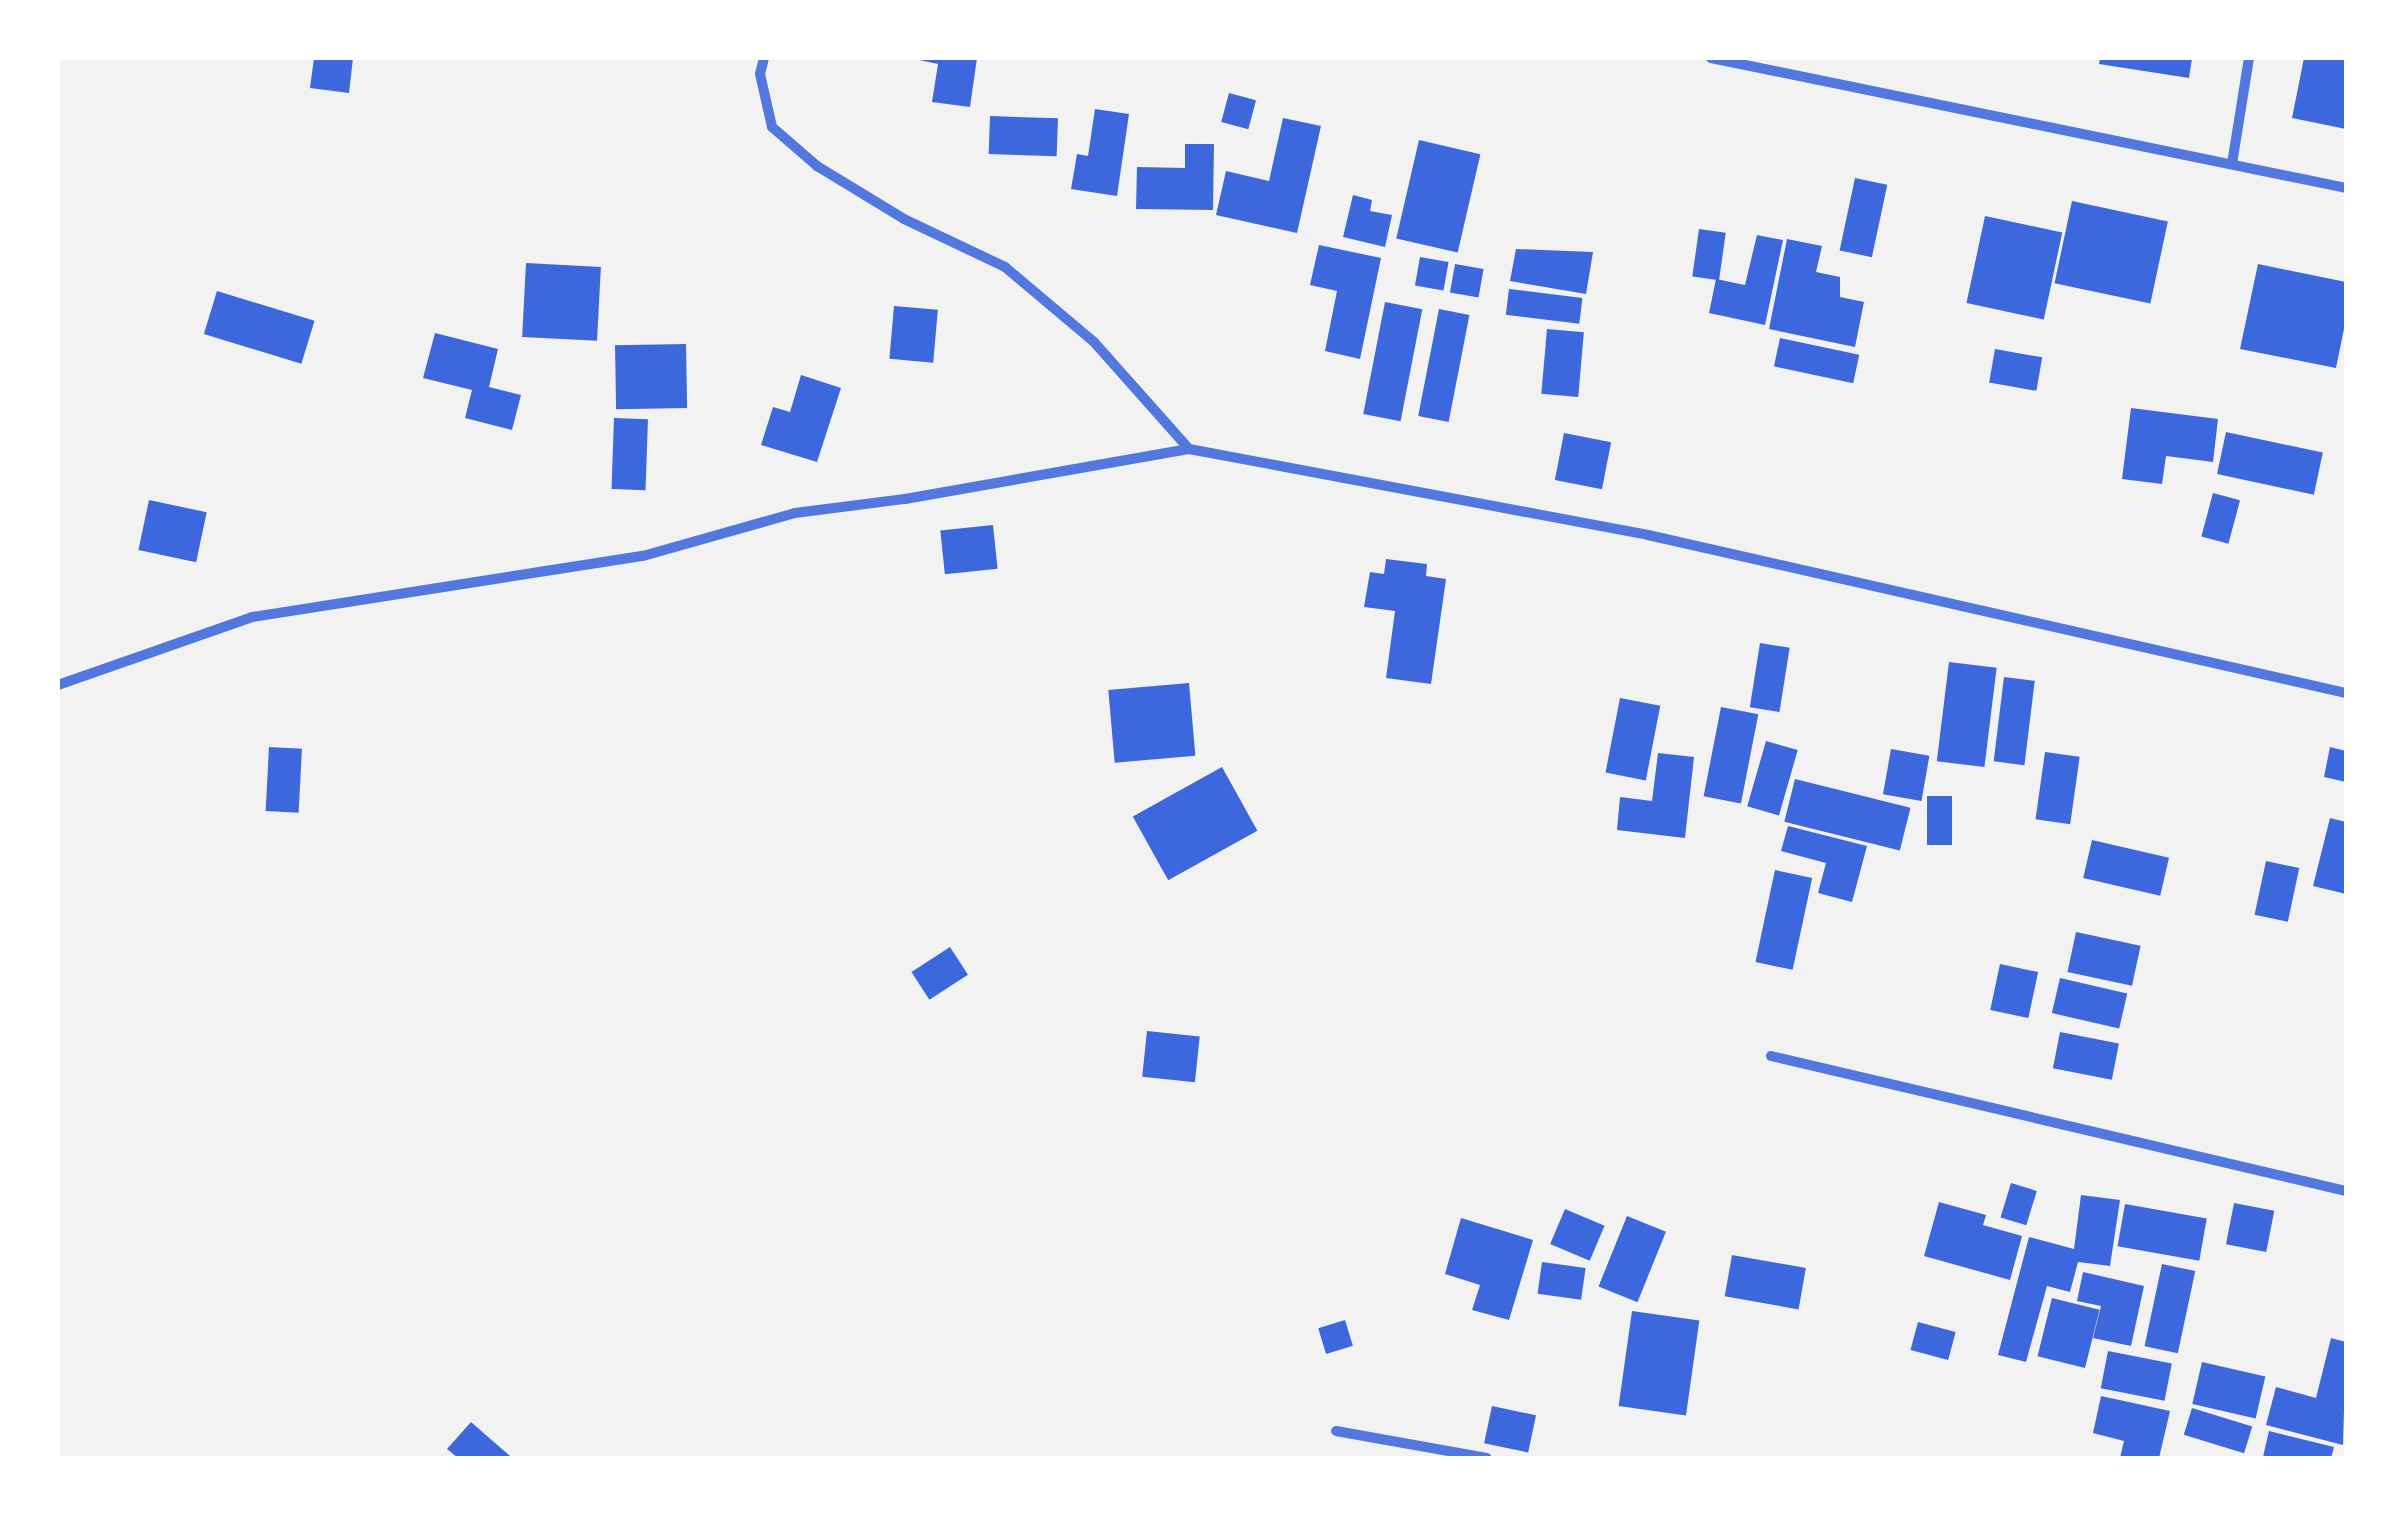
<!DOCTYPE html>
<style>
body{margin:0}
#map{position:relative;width:2404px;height:1516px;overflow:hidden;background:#f2f2f2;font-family:"PT Sans Narrow",sans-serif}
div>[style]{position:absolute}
.building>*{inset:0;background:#3d67dc;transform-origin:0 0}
.minor>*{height:10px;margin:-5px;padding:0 5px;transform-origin:5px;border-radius:5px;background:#5277de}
span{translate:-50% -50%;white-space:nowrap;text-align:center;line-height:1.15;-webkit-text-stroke:9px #fff;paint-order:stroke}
.frame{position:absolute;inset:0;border:60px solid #fff;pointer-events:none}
</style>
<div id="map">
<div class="building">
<div style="clip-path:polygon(314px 58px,353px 58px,349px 93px,310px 88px)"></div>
<div style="clip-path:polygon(910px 58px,977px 58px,970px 107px,932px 102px,938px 64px)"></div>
<div style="clip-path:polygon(2100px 58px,2192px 58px,2189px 78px,2099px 64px)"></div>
<div style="clip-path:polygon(2304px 58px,2346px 58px,2346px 129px,2292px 118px)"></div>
<div style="left:1229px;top:93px;width:28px;height:30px;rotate:15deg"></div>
<div style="clip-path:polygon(1095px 109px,1129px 114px,1117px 196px,1071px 189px,1077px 154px,1088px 156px)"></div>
<div style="left:990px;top:116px;width:68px;height:38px;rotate:2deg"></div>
<div style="clip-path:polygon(1283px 118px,1321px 126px,1297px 233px,1216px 215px,1226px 171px,1269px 181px)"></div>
<div style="left:1419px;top:140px;width:63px;height:101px;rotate:13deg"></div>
<div style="clip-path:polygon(1185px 144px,1214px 144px,1213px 210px,1136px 209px,1137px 167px,1185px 168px)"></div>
<div style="left:1855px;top:178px;width:33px;height:74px;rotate:12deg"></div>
<div style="clip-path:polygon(1353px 195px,1372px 200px,1370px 211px,1392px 215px,1385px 247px,1343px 237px)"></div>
<div style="left:2072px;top:201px;width:98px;height:84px;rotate:12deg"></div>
<div style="left:1985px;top:216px;width:79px;height:89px;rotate:12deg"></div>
<div style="left:1699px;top:229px;width:27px;height:48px;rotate:8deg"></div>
<div style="clip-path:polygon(1757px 235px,1783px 240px,1765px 325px,1709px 313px,1716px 279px,1745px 285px)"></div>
<div style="clip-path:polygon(1787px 239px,1822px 246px,1816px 272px,1840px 277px,1840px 297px,1864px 302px,1855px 347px,1769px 329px)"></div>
<div style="clip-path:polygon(1319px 245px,1381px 258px,1360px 359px,1325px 351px,1337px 291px,1310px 285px)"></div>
<div style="clip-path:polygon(1516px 249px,1593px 252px,1586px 294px,1510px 281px)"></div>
<div style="left:1420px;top:257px;width:29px;height:29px;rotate:10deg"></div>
<div style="left:526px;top:263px;width:75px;height:74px;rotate:3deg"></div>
<div style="left:1455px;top:264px;width:29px;height:29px;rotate:10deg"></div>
<div style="clip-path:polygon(2258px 264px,2346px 282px,2346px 319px,2336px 368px,2240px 349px)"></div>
<div style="left:1509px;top:289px;width:74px;height:26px;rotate:7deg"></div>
<div style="left:217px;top:291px;width:102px;height:45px;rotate:17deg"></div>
<div style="left:1385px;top:302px;width:38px;height:114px;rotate:11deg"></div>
<div style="left:894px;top:306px;width:44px;height:53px;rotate:5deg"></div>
<div style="left:1439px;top:309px;width:31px;height:109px;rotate:11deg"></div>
<div style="left:1547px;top:329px;width:37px;height:65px;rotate:5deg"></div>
<div style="clip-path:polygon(435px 333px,498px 349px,489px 387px,521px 395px,512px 430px,465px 418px,472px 390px,423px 378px)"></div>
<div style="left:1780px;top:338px;width:81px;height:29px;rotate:12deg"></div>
<div style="left:686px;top:344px;width:64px;height:71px;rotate:89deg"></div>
<div style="left:1995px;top:349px;width:48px;height:34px;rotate:10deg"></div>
<div style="clip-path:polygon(801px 375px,841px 388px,817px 462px,761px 445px,773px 407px,790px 412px)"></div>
<div style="clip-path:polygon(2131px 408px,2218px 419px,2213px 462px,2166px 456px,2162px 484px,2122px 479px)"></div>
<div style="left:614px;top:418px;width:34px;height:71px;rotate:2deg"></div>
<div style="left:2226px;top:432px;width:99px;height:43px;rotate:12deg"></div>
<div style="left:1564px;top:433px;width:48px;height:48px;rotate:11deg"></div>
<div style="left:2213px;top:493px;width:28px;height:45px;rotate:15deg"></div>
<div style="left:149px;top:500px;width:59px;height:51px;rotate:12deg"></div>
<div style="left:993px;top:525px;width:44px;height:53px;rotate:84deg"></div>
<div style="clip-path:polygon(1386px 559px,1427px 564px,1426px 576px,1446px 579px,1431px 684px,1386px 678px,1395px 611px,1364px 607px,1370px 572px,1384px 574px)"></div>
<div style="left:1760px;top:643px;width:30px;height:65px;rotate:9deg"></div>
<div style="left:1949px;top:662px;width:48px;height:100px;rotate:7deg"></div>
<div style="left:2004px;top:677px;width:31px;height:85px;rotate:7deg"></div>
<div style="left:1189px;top:683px;width:73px;height:81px;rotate:85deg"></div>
<div style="left:1620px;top:698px;width:41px;height:76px;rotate:11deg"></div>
<div style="left:1721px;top:707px;width:38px;height:91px;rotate:11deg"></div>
<div style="left:1766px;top:741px;width:33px;height:68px;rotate:16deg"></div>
<div style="left:269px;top:747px;width:33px;height:64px;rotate:3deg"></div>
<div style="clip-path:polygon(2330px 747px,2346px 751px,2346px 782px,2324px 777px)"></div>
<div style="left:1891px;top:749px;width:39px;height:46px;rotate:10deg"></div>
<div style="left:2045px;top:752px;width:35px;height:68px;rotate:8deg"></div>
<div style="clip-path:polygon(1658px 753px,1694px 757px,1685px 838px,1617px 830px,1620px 797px,1652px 801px)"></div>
<div style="left:1222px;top:767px;width:73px;height:102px;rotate:61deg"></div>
<div style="left:1795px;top:779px;width:119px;height:44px;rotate:14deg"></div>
<div style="left:1927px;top:796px;width:25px;height:49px"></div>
<div style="clip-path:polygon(2330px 818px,2346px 822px,2346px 894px,2313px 886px)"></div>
<div style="clip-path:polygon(1788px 826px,1867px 846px,1852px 902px,1818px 893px,1826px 863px,1781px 851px)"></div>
<div style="left:2092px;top:840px;width:79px;height:39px;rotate:13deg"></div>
<div style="left:2266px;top:861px;width:34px;height:55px;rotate:12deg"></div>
<div style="left:1775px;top:870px;width:38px;height:94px;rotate:12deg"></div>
<div style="left:2076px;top:932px;width:66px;height:41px;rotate:12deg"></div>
<div style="left:950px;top:947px;width:33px;height:46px;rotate:57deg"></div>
<div style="left:2000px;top:964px;width:39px;height:47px;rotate:12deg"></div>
<div style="left:2060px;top:978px;width:69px;height:36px;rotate:13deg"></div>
<div style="left:1147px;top:1031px;width:53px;height:46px;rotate:6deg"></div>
<div style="left:2060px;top:1032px;width:60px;height:37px;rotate:11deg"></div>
<div style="left:2011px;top:1183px;width:27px;height:36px;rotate:17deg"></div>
<div style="clip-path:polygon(2081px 1195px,2120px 1200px,2110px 1266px,2078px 1262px,2070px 1292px,2047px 1286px,2026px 1362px,1998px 1355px,2029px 1237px,2074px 1249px)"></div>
<div style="clip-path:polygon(1939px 1202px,1986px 1215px,1983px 1225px,2022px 1236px,2010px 1280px,1924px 1256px)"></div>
<div style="left:2234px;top:1203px;width:41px;height:42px;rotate:11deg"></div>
<div style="left:2125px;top:1204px;width:83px;height:43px;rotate:10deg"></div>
<div style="left:1565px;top:1209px;width:43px;height:38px;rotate:23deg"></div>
<div style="left:1627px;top:1216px;width:42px;height:76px;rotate:22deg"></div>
<div style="clip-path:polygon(1461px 1218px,1533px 1240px,1509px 1320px,1472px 1310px,1480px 1285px,1445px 1274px)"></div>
<div style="left:1732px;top:1255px;width:75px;height:42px;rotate:10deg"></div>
<div style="left:1542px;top:1262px;width:44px;height:32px;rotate:8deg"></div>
<div style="left:2162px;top:1264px;width:34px;height:84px;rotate:12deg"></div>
<div style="clip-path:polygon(2083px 1272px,2144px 1286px,2131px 1346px,2093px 1338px,2101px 1306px,2077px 1301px)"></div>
<div style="left:2052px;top:1298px;width:49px;height:60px;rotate:14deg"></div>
<div style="left:1632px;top:1311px;width:68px;height:96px;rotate:8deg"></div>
<div style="left:1345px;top:1320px;width:27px;height:28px;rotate:73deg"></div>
<div style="left:1918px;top:1322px;width:39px;height:29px;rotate:15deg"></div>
<div style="clip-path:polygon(2331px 1338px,2346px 1342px,2343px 1445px,2266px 1425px,2276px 1387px,2316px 1398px)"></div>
<div style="left:2108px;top:1351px;width:65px;height:38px;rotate:11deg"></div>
<div style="left:2202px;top:1362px;width:65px;height:43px;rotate:13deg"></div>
<div style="clip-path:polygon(2101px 1396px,2170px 1411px,2159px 1458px,2120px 1458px,2124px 1441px,2093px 1433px)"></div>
<div style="left:1492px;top:1406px;width:45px;height:38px;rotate:12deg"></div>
<div style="left:2192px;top:1408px;width:63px;height:28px;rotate:17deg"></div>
<div style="clip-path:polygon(471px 1422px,510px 1456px,508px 1458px,458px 1458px,447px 1449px)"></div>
<div style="clip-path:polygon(2269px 1431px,2334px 1447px,2331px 1458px,2263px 1457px)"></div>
</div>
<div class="minor">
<div style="left:764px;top:58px;width:16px;rotate:104deg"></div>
<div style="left:760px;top:74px;width:54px;rotate:77.2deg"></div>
<div style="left:772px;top:127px;width:60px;rotate:40.9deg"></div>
<div style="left:817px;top:166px;width:102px;rotate:31.3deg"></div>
<div style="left:904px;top:219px;width:112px;rotate:25.4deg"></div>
<div style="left:1005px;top:267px;width:116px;rotate:40.1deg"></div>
<div style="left:1094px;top:342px;width:143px;rotate:48.4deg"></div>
<div style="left:1711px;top:58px;width:648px;rotate:11.57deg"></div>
<div style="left:2232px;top:164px;width:107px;rotate:-80.9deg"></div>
<div style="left:58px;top:685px;width:206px;rotate:-19.3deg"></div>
<div style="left:252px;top:617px;width:396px;rotate:-8.9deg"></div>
<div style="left:643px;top:556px;width:158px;rotate:-15.8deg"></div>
<div style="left:795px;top:513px;width:111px;rotate:-7.3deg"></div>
<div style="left:905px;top:499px;width:288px;rotate:-10deg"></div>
<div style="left:1189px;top:449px;width:467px;rotate:10.6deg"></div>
<div style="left:1648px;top:535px;width:716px;rotate:12.75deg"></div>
<div style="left:1771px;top:1056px;width:591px;rotate:13.21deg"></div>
<div style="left:1336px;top:1431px;width:153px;rotate:10.1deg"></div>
</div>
<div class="frame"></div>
</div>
